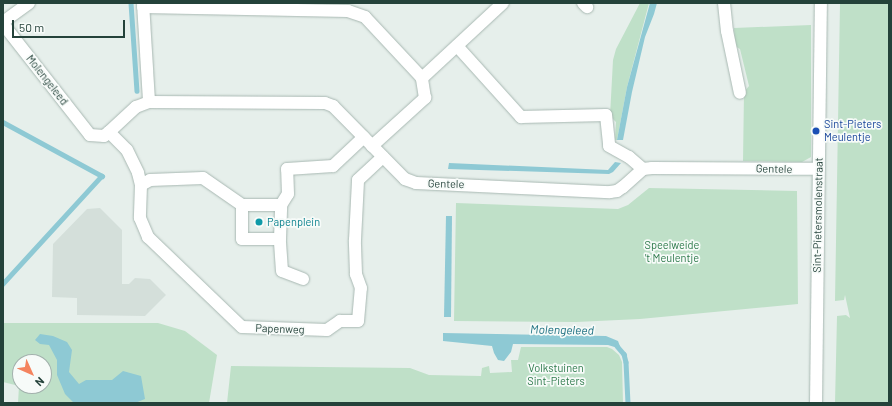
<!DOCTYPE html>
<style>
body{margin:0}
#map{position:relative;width:892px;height:406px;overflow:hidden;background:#e6efeb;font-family:Barlow,sans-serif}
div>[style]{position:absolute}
.built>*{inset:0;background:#d4dfda}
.green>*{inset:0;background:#bfe0c8}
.water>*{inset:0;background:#8ec9d4}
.stream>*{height:4.5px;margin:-2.25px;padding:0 2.25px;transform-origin:2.25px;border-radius:2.25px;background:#8ec9d4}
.roads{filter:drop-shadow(0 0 1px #a8b8b2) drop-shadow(0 0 1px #a8b8b2)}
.pedestrian>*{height:12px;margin:-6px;padding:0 6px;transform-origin:6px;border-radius:6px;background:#fff}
.minor>*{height:12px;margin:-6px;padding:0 6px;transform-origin:6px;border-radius:6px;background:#fff}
.dots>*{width:11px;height:11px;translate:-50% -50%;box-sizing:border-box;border:2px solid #f7fbf9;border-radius:50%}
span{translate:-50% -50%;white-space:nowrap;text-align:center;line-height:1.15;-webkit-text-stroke:3.5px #f7fbf9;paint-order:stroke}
.street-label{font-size:11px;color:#24423a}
.transit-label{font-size:11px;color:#164399}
.left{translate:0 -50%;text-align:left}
.culture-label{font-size:11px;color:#0d838f}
.park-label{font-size:11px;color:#2d7a4b}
.water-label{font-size:12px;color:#1c6f80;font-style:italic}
.frame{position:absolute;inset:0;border:4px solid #24423a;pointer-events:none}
.north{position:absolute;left:12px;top:354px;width:40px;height:40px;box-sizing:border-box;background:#f7fbf9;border:1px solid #a3b1ad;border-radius:50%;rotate:135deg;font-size:11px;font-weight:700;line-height:16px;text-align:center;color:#24423a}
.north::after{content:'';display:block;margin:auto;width:14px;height:18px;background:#f4845f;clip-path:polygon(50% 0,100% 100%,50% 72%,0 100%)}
.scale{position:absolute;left:12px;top:20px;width:113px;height:18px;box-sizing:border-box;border:2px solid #24423a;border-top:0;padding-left:5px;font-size:12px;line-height:14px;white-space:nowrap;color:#24423a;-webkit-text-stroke:3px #f7fbf9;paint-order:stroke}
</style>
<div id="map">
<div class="built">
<div style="clip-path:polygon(100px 208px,122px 230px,122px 284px,129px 284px,135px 278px,150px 279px,166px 295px,145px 316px,77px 315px,77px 298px,52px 297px,53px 244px,87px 209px)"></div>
</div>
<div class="green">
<div style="clip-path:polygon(640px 3px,649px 3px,627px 87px,617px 140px,615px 140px,616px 122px,610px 116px,613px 60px,616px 49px)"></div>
<div style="clip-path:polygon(840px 3px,889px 3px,889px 403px,835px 403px,837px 316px,846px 315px,850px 318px,845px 295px,844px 300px,835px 301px)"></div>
<div style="clip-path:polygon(811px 25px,811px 157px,802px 162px,743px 161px,744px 92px,749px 86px,740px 49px,735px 46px,734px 28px)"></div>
<div style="clip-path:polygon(649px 188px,797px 191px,798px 304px,640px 319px,576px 322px,454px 321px,456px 203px,618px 209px,628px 205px)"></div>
<div style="clip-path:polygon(evenodd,3px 323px,158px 323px,185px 331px,217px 355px,209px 403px,18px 403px,19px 386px,3px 382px,3px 323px,20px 362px,44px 362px,44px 386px,20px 386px,20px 362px)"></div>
<div style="clip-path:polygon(521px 347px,607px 347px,612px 349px,619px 355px,622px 362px,623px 403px,227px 403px,231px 366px,410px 368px,429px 375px,481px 376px,482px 368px,489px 366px,490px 373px,512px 372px,511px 360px,518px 360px)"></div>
</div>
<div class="water">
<div style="clip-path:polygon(650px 3px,657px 3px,654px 14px,645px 37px,632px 92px,623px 140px,617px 140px,627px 87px)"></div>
<div style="clip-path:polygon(615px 162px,621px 163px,613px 172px,609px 174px,448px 169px,449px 163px,608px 170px)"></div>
<div style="clip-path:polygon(446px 216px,452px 216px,451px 317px,444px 317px)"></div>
<div style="clip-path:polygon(443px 333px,606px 336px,618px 341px,621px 349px,608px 345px,513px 344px,511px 352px,504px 361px,498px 360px,494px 353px,492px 346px,443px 341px)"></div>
<div style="clip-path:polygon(40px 334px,53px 336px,67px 342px,72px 350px,69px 372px,79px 384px,86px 380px,112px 380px,123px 371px,141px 376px,145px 399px,135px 403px,74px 403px,65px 394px,57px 375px,57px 360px,49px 345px,40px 344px,35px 340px)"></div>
</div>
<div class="stream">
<div style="left:131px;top:3px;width:88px;rotate:86.1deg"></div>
<div style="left:3px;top:122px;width:113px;rotate:28.6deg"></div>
<div style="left:102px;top:176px;width:147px;rotate:132.5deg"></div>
<div style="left:617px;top:346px;width:11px;rotate:49deg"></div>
<div style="left:624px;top:354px;width:8px;rotate:76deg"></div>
<div style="left:626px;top:362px;width:41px;rotate:87.2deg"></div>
</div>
<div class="roads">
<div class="pedestrian">
<div style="left:141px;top:185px;width:10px;rotate:-29deg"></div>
<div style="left:150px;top:180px;width:53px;rotate:-2.2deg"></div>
<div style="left:203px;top:178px;width:47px;rotate:34.7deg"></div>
</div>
<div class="minor">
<div style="left:143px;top:3px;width:99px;rotate:86.5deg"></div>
<div style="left:583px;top:3px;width:6px;rotate:45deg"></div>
<div style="left:724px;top:3px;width:28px;rotate:84deg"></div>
<div style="left:727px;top:31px;width:63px;rotate:78.2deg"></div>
<div style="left:143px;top:7px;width:205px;rotate:1.1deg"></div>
<div style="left:348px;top:11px;width:18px;rotate:19deg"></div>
<div style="left:365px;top:17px;width:83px;rotate:46.9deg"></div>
<div style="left:3px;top:22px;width:32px;rotate:-36deg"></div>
<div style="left:3px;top:24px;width:141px;rotate:51.9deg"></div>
<div style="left:90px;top:135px;width:14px;rotate:4deg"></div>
<div style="left:104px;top:136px;width:6px;rotate:-39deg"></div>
<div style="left:109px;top:132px;width:25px;rotate:45deg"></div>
<div style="left:127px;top:150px;width:25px;rotate:64deg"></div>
<div style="left:138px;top:173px;width:12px;rotate:76deg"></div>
<div style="left:141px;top:185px;width:33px;rotate:92deg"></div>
<div style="left:140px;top:218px;width:21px;rotate:67deg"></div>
<div style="left:148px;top:237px;width:130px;rotate:43.8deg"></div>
<div style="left:242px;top:327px;width:85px;rotate:2deg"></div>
<div style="left:327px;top:330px;width:16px;rotate:-35deg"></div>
<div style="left:340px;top:321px;width:18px"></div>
<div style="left:358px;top:321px;width:33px;rotate:-85deg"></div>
<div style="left:361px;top:288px;width:15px;rotate:-110deg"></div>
<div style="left:356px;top:274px;width:34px;rotate:-92deg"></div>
<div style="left:355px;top:240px;width:60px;rotate:-87.1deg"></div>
<div style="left:358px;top:180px;width:34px;rotate:-43deg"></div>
<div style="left:457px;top:46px;width:96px;rotate:48deg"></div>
<div style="left:521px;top:117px;width:85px;rotate:-1.3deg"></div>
<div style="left:606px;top:115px;width:31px;rotate:84deg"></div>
<div style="left:609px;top:146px;width:23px;rotate:29deg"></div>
<div style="left:629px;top:157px;width:18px;rotate:41deg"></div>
<div style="left:109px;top:132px;width:37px;rotate:-43deg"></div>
<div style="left:136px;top:107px;width:14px;rotate:-21deg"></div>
<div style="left:149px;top:102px;width:176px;rotate:0.3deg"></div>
<div style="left:325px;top:103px;width:9px;rotate:21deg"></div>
<div style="left:333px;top:106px;width:103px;rotate:45.4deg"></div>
<div style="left:405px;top:179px;width:12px;rotate:20deg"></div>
<div style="left:416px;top:183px;width:194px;rotate:2.7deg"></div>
<div style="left:610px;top:192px;width:7px;rotate:-8deg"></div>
<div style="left:617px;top:191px;width:7px;rotate:-34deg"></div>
<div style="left:623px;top:187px;width:27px;rotate:-42deg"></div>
<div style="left:643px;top:169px;width:9px;rotate:-6deg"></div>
<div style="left:652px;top:168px;width:167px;rotate:0.3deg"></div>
<div style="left:372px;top:146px;width:72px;rotate:-42.2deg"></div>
<div style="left:425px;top:98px;width:20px;rotate:-99deg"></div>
<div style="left:422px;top:78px;width:110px;rotate:-42.8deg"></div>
<div style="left:280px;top:239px;width:38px;rotate:180deg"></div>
<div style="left:242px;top:239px;width:34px;rotate:-90deg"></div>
<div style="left:242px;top:205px;width:39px"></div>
<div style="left:303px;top:279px;width:22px;rotate:-159deg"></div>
<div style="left:282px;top:271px;width:32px;rotate:-94deg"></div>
<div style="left:280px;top:239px;width:34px;rotate:-88deg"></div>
<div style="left:281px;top:205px;width:13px;rotate:-58deg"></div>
<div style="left:288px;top:194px;width:25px;rotate:-92deg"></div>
<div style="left:287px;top:169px;width:46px;rotate:-3.7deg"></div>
<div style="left:333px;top:166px;width:42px;rotate:-43.1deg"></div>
<div style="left:816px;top:403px;width:400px;rotate:-89.3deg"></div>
</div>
</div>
<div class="dots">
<div style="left:816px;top:131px;background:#1a4fb4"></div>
<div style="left:259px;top:222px;background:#0f9aa8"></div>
</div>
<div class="street-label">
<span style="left:47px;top:80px;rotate:52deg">Molengeleed</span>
<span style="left:774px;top:169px;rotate:1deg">Gentele</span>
<span style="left:446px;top:184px;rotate:1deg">Gentele</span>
<span style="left:818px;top:215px;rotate:-89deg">Sint-Pietersmolenstraat</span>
<span style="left:280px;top:329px;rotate:2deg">Papenweg</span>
</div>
<div class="transit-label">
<span class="left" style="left:824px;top:131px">Sint-Pieters<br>Meulentje</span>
</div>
<div class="culture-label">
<span class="left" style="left:267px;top:222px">Papenplein</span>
</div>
<div class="park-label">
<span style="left:672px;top:252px">Speelweide<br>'t Meulentje</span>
<span style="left:556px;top:375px">Volkstuinen<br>Sint-Pieters</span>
</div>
<div class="water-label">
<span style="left:562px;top:330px;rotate:1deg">Molengeleed</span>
</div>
<div class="frame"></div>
<div class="north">N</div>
<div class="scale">50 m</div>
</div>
